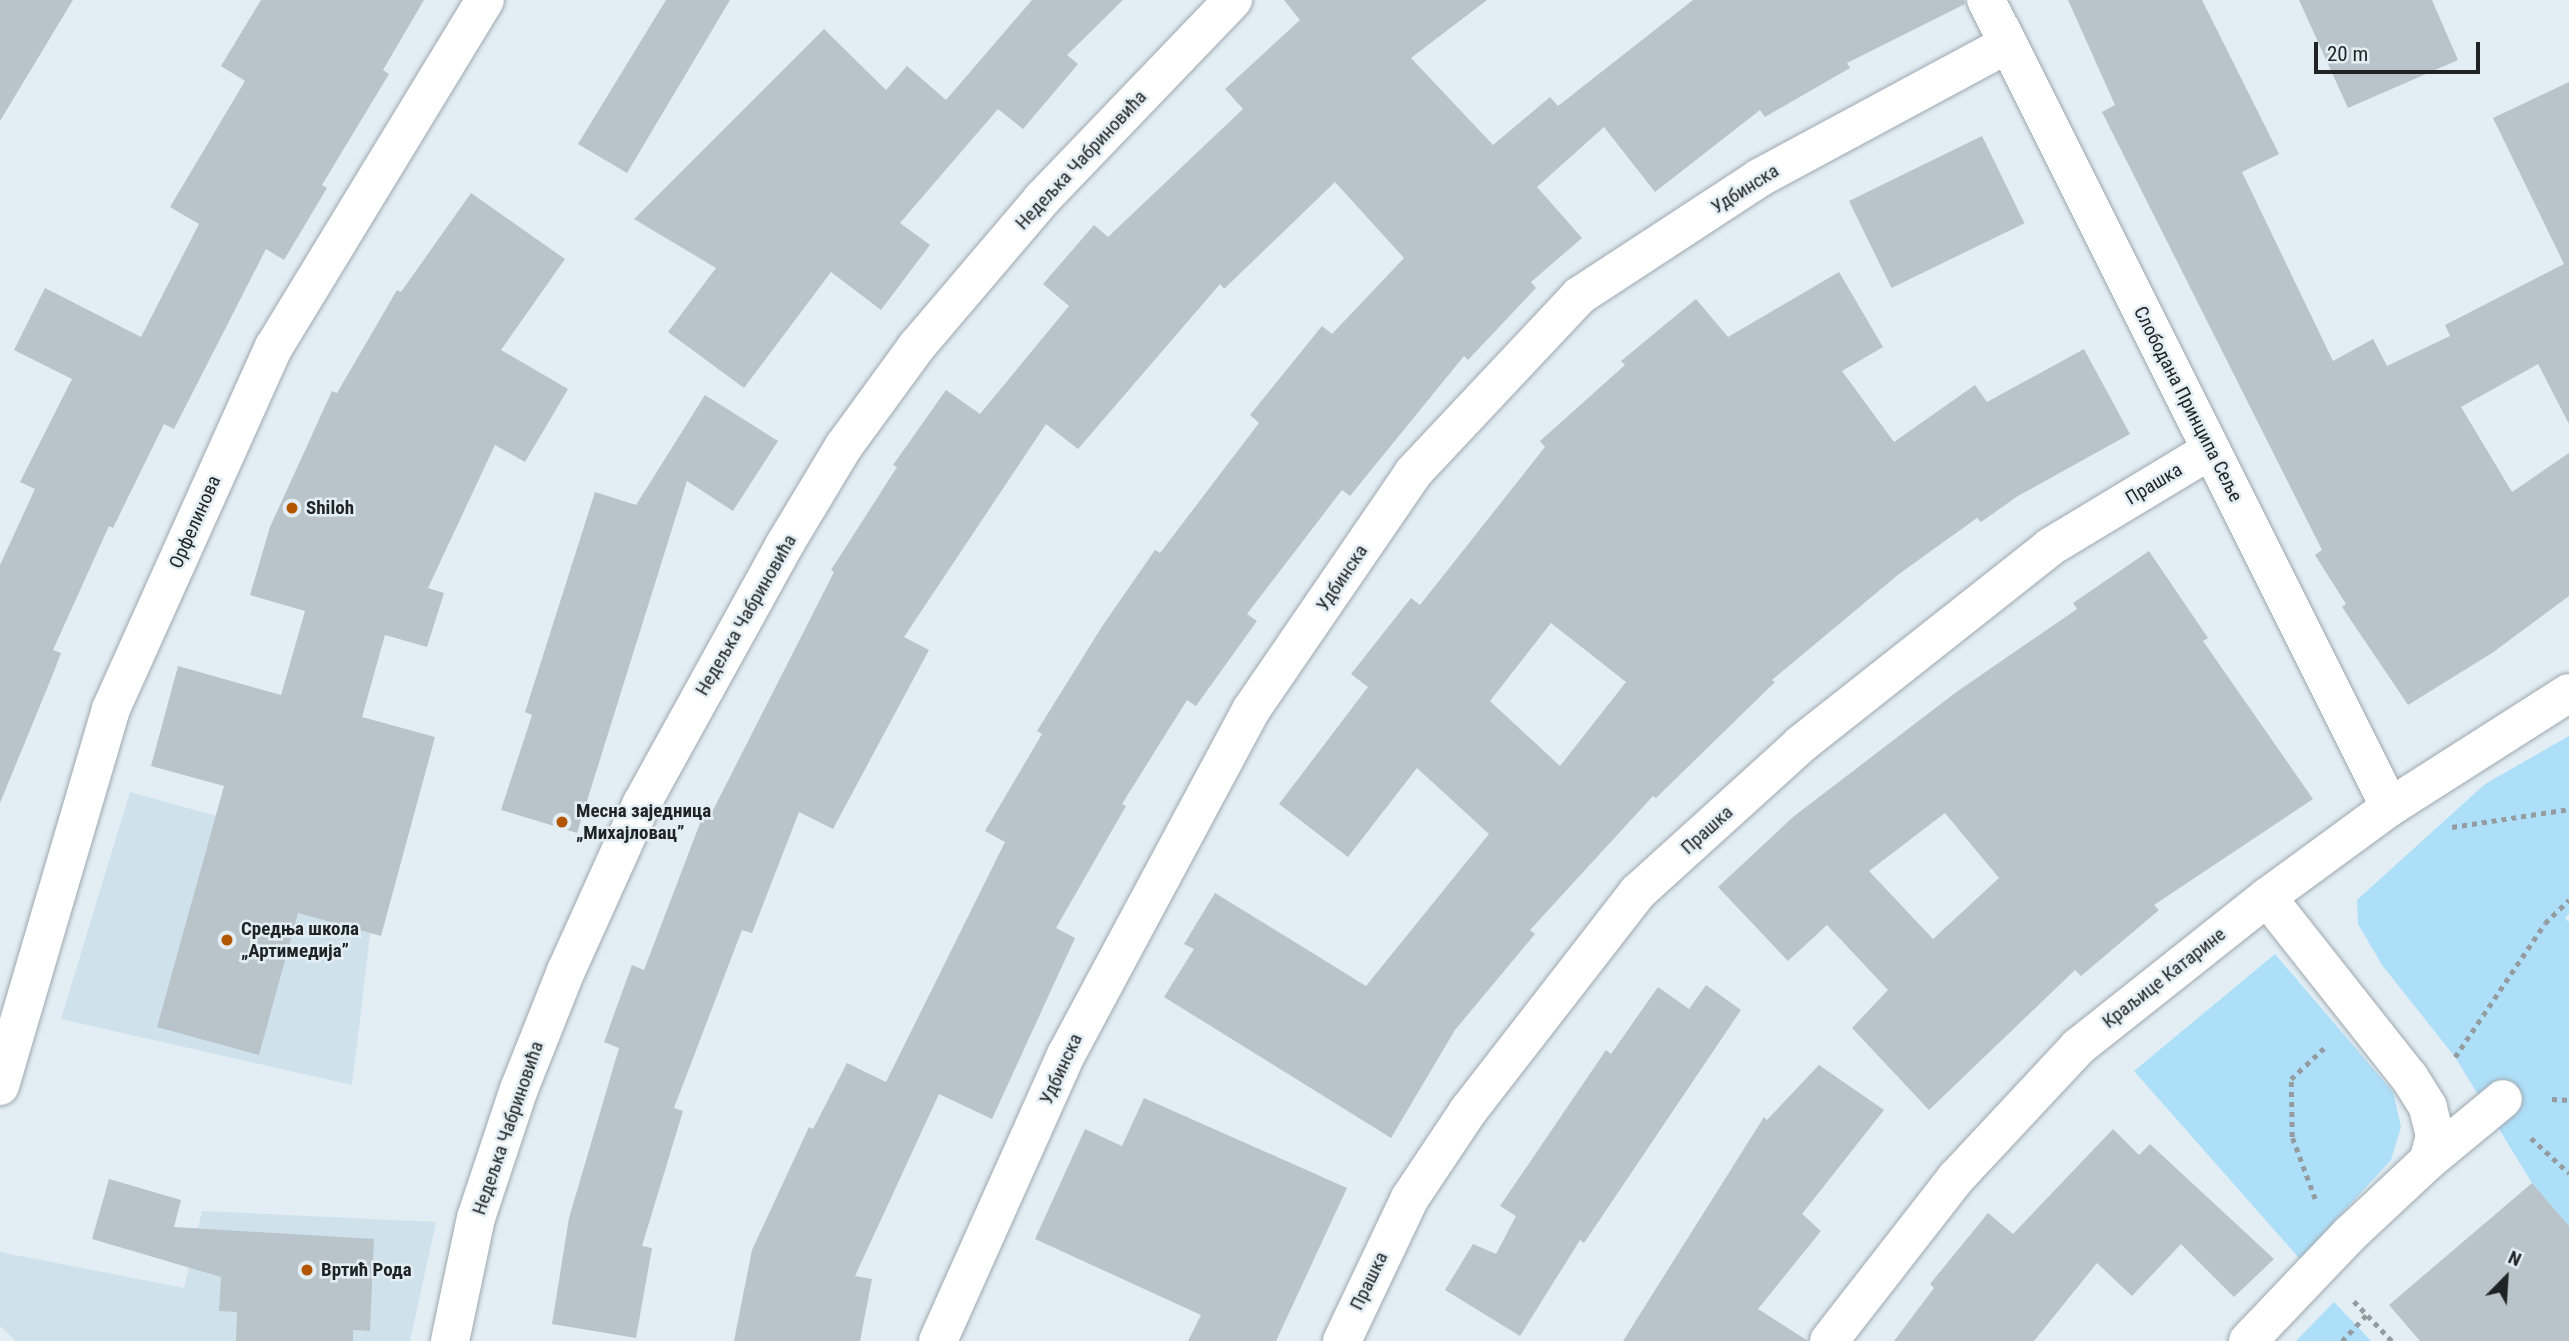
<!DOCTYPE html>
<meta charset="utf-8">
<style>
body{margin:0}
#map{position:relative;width:2569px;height:1341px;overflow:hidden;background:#e2edf4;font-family:"Roboto Condensed",sans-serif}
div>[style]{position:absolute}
.built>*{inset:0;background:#cfe2ec}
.green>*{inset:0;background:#aedff8}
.building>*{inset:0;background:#b9c4ca;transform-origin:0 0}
.path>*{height:4.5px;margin-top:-2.25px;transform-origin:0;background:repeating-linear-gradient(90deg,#949ca1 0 5px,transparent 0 10px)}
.roads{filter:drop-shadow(0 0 2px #9ea8ae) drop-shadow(0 0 2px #9ea8ae)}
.minor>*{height:38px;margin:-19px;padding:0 19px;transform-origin:19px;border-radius:19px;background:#fff}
.dots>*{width:19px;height:19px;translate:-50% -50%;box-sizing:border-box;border:4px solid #e2edf4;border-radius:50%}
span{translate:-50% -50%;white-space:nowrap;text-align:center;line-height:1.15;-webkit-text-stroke:5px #e2edf4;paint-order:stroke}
.street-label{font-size:19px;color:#1f2325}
.poi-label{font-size:19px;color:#1f2325;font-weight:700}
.left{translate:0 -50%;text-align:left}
.north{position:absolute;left:2471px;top:1243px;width:70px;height:70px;-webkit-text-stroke:5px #e2edf4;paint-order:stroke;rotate:24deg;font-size:19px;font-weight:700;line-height:28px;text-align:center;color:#1f2325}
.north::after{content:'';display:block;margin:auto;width:24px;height:32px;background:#1f2325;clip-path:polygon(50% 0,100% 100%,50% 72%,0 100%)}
.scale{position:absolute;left:2314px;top:42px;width:166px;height:32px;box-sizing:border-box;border:4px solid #1f2325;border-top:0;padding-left:9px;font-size:21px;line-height:24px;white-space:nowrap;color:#1f2325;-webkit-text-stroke:5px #e2edf4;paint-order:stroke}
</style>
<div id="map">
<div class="built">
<div style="clip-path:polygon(130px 792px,379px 861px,352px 1085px,61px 1019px)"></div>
<div style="clip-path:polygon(202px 1211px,436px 1222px,410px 1341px,16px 1341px,0 1326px,0 1252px,184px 1288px)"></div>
</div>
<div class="green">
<div style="clip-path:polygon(2569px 736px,2569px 914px,2565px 918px,2569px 922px,2569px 1226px,2532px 1183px,2455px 1057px,2382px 965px,2358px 924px,2357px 900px,2485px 784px)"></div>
<div style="clip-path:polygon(2275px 954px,2393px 1092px,2401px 1127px,2391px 1160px,2300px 1259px,2134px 1071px)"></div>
<div style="clip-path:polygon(2334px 1302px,2371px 1341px,2296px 1341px)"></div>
</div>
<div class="building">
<div style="clip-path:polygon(0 0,73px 0,0 121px)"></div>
<div style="clip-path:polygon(261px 0,424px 0,383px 70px,389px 74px,322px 185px,327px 188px,284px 260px,266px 249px,174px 429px,164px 424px,113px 528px,109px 526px,53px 650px,61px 653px,53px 674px,0 803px,0 565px,35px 489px,20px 482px,72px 379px,14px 350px,45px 288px,141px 337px,199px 224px,170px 207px,245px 81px,221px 66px)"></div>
<div style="clip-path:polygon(666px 0,730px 0,627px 173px,578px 144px)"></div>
<div style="clip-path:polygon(1032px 0,1123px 0,1067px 55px,1078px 64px,1023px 129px,998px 109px,900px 223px,930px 245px,881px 310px,831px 272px,744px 388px,668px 332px,716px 268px,634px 219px,824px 29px,886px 90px,907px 66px,946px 100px)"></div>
<div style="clip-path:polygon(1284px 0,1487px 0,1411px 58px,1493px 145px,1550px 97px,1558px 106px,1693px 0,1964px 0,1965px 4px,1847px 63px,1850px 68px,1765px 117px,1760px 110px,1655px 192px,1604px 127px,1537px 187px,1582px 238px,1531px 282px,1536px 288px,1468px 360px,1464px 356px,1350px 496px,1342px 490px,1247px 614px,1257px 621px,1196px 706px,1187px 700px,1122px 804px,1126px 806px,1056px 928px,1075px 938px,992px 1119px,939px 1094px,855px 1276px,872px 1279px,860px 1341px,734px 1341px,752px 1250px,809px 1127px,813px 1129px,847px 1063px,886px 1082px,1005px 842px,985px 831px,1042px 734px,1037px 731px,1103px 625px,1155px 550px,1160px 553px,1259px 423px,1250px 415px,1322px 326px,1332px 334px,1404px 258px,1335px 182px,1224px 289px,1220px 284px,1078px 449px,1046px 424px,904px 637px,929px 650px,833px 829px,799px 812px,752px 933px,742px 930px,674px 1108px,683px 1111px,642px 1246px,652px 1248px,636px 1338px,552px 1324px,569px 1218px,619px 1048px,604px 1042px,632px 965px,644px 970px,702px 818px,708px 820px,834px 572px,831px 570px,897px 467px,893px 465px,946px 390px,980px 414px,1069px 306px,1043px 284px,1094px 225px,1108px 237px,1243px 109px,1225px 89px,1300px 20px)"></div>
<div style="clip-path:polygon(2068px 0,2202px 0,2279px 154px,2242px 172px,2333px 361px,2373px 339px,2387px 366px,2450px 336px,2445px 325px,2564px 264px,2493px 118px,2569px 82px,2569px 424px,2538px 364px,2461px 407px,2512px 492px,2569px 453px,2569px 596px,2492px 653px,2408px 705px,2342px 607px,2346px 604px,2315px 555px,2322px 550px,2102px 112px,2115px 105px)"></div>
<div style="clip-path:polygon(2299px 0,2432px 0,2458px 60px,2348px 108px)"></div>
<div style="left:1982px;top:136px;width:97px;height:148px;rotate:64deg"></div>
<div style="clip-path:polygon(471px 193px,565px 259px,501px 350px,568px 389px,525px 462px,495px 445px,428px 588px,444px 593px,427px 647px,385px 635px,362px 717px,435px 737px,381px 936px,298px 913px,259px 1055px,157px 1027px,224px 786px,151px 766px,178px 666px,281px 695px,305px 611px,250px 595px,270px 527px,332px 391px,337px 393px,397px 290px,401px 292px)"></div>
<div style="clip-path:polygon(evenodd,1839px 272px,1883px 347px,1842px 371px,1894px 442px,1975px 385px,1987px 402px,2084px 349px,2130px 434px,2018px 496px,1981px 522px,1977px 518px,1899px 574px,1772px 680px,1775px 682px,1656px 798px,1653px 796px,1530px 930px,1535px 934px,1455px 1030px,1391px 1138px,1164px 997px,1194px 949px,1184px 944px,1215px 893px,1366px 986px,1489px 834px,1417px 768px,1348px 857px,1279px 804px,1368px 687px,1351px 674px,1411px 598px,1420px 605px,1545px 447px,1540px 441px,1625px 365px,1621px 361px,1696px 299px,1728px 337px,1839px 272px,1551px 623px,1626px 682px,1560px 766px,1490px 701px,1551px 623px)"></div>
<div style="clip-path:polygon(705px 395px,778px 441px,733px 511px,687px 481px,577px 833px,501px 810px,532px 715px,525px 712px,595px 492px,636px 505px)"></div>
<div style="clip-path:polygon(evenodd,2149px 551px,2208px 638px,2203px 641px,2313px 799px,2154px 905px,2159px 910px,2081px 976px,2075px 970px,1929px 1110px,1852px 1028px,1888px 990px,1827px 925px,1788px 961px,1718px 887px,1793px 817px,1955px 693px,2077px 609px,2073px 603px,2149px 551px,1945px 813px,1999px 878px,1933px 939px,1869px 871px,1945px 813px)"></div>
<div style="clip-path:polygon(1706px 985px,1741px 1010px,1584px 1243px,1580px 1240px,1520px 1336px,1445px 1290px,1473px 1244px,1496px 1254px,1516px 1216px,1500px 1206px,1606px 1050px,1611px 1054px,1658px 987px,1689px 1009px)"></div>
<div style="clip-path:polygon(1819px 1065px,1884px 1110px,1802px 1214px,1821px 1231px,1758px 1309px,1808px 1341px,1623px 1341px,1764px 1117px,1767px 1120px)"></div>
<div style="clip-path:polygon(1144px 1098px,1347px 1188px,1276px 1341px,1188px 1341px,1201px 1315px,1035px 1239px,1085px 1129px,1122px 1146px)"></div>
<div style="clip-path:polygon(2113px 1129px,2139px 1155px,2150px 1144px,2274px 1259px,2234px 1297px,2181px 1244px,2132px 1296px,2097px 1263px,2034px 1341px,1894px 1341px,1934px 1288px,1930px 1284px,1988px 1213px,2013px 1234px)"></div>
<div style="clip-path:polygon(109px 1179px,181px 1200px,174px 1227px,374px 1239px,370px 1331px,353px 1330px,353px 1341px,236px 1341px,237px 1312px,219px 1311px,221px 1277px,92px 1239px)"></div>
<div style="clip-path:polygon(2532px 1183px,2569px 1226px,2569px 1341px,2420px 1341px,2389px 1305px)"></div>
</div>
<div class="path">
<div style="left:2452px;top:827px;width:118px;rotate:-8.7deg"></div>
<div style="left:2455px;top:1057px;width:161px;rotate:-56.1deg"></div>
<div style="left:2545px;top:923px;width:33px;rotate:-44deg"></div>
<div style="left:2552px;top:1099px;width:17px;rotate:3deg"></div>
<div style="left:2531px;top:1138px;width:52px;rotate:42.6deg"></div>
<div style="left:2315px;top:1199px;width:66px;rotate:-110.4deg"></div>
<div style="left:2292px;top:1137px;width:58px;rotate:-91deg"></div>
<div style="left:2291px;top:1079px;width:45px;rotate:-43.2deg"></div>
<div style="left:2354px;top:1301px;width:55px;rotate:46.5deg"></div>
<div style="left:2342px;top:1341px;width:37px;rotate:-47deg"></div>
</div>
<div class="roads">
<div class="minor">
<div style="left:1986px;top:0;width:902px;rotate:63.41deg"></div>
<div style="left:0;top:1086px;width:393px;rotate:-73.6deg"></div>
<div style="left:111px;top:709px;width:397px;rotate:-65.8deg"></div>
<div style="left:274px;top:347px;width:406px;rotate:-58.7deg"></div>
<div style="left:2428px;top:1161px;width:97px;rotate:-39.6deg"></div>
<div style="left:450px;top:1341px;width:126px;rotate:-78.1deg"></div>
<div style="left:476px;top:1218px;width:136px;rotate:-71.6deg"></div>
<div style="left:519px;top:1089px;width:127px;rotate:-68.3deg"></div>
<div style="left:566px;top:971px;width:184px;rotate:-65.7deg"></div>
<div style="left:642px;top:803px;width:296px;rotate:-61.1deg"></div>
<div style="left:785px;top:544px;width:114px;rotate:-59deg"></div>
<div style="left:844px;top:446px;width:124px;rotate:-53.9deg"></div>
<div style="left:917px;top:346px;width:193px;rotate:-49.6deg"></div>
<div style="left:1042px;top:199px;width:276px;rotate:-46.2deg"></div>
<div style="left:938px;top:1341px;width:313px;rotate:-65.9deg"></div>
<div style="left:1066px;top:1055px;width:391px;rotate:-61.8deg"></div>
<div style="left:1251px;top:710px;width:287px;rotate:-55.6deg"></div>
<div style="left:1413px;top:473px;width:243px;rotate:-46.8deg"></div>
<div style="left:1579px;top:296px;width:215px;rotate:-33.2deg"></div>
<div style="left:1759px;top:178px;width:281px;rotate:-28.3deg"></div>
<div style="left:1342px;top:1341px;width:158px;rotate:-64.6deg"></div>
<div style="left:1410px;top:1198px;width:105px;rotate:-56.3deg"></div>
<div style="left:1468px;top:1111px;width:277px;rotate:-52.2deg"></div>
<div style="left:1638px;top:892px;width:220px;rotate:-42.2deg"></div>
<div style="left:1801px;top:744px;width:318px;rotate:-38.3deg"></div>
<div style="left:2050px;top:547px;width:188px;rotate:-31.1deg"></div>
<div style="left:1829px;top:1341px;width:207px;rotate:-52.1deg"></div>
<div style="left:1956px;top:1178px;width:179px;rotate:-47deg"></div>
<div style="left:2078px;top:1047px;width:241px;rotate:-38.4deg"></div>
<div style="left:2267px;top:897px;width:152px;rotate:-36.2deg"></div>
<div style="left:2390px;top:807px;width:212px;rotate:-32.5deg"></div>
<div style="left:2248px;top:1341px;width:148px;rotate:-46.4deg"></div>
<div style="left:2350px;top:1234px;width:107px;rotate:-43.1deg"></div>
<div style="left:2428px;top:1161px;width:26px;rotate:-74deg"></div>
<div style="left:2435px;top:1136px;width:30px;rotate:-104deg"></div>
<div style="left:2428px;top:1107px;width:36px;rotate:-122deg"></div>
<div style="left:2409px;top:1077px;width:229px;rotate:-128.3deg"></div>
</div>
</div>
<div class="dots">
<div style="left:292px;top:508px;background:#b35601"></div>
<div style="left:562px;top:822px;background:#b35601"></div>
<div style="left:227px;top:940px;background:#b35601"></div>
<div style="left:307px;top:1270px;background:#b35601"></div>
</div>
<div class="street-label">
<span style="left:1081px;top:160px;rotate:-47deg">Недељка Чабриновића</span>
<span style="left:1745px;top:189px;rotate:-32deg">Удбинска</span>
<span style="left:2188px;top:404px;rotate:63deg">Слободана Принципа Сеље</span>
<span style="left:2154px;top:484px;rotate:-31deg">Прашка</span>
<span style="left:195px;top:522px;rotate:-66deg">Орфелинова</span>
<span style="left:1342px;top:578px;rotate:-56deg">Удбинска</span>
<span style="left:746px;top:615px;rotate:-60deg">Недељка Чабриновића</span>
<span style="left:1707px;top:830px;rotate:-42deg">Прашка</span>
<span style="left:2164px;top:978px;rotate:-38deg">Краљице Катарине</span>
<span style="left:1061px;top:1069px;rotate:-65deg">Удбинска</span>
<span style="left:508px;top:1128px;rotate:-71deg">Недељка Чабриновића</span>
<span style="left:1369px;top:1281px;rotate:-64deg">Прашка</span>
</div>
<div class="poi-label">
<span class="left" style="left:306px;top:508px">Shiloh</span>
<span class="left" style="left:576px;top:822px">Месна заједница<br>„Михајловац”</span>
<span class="left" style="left:241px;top:940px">Средња школа<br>„Артимедија”</span>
<span class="left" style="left:321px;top:1270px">Вртић Рода</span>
</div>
<div class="north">N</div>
<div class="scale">20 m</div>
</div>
